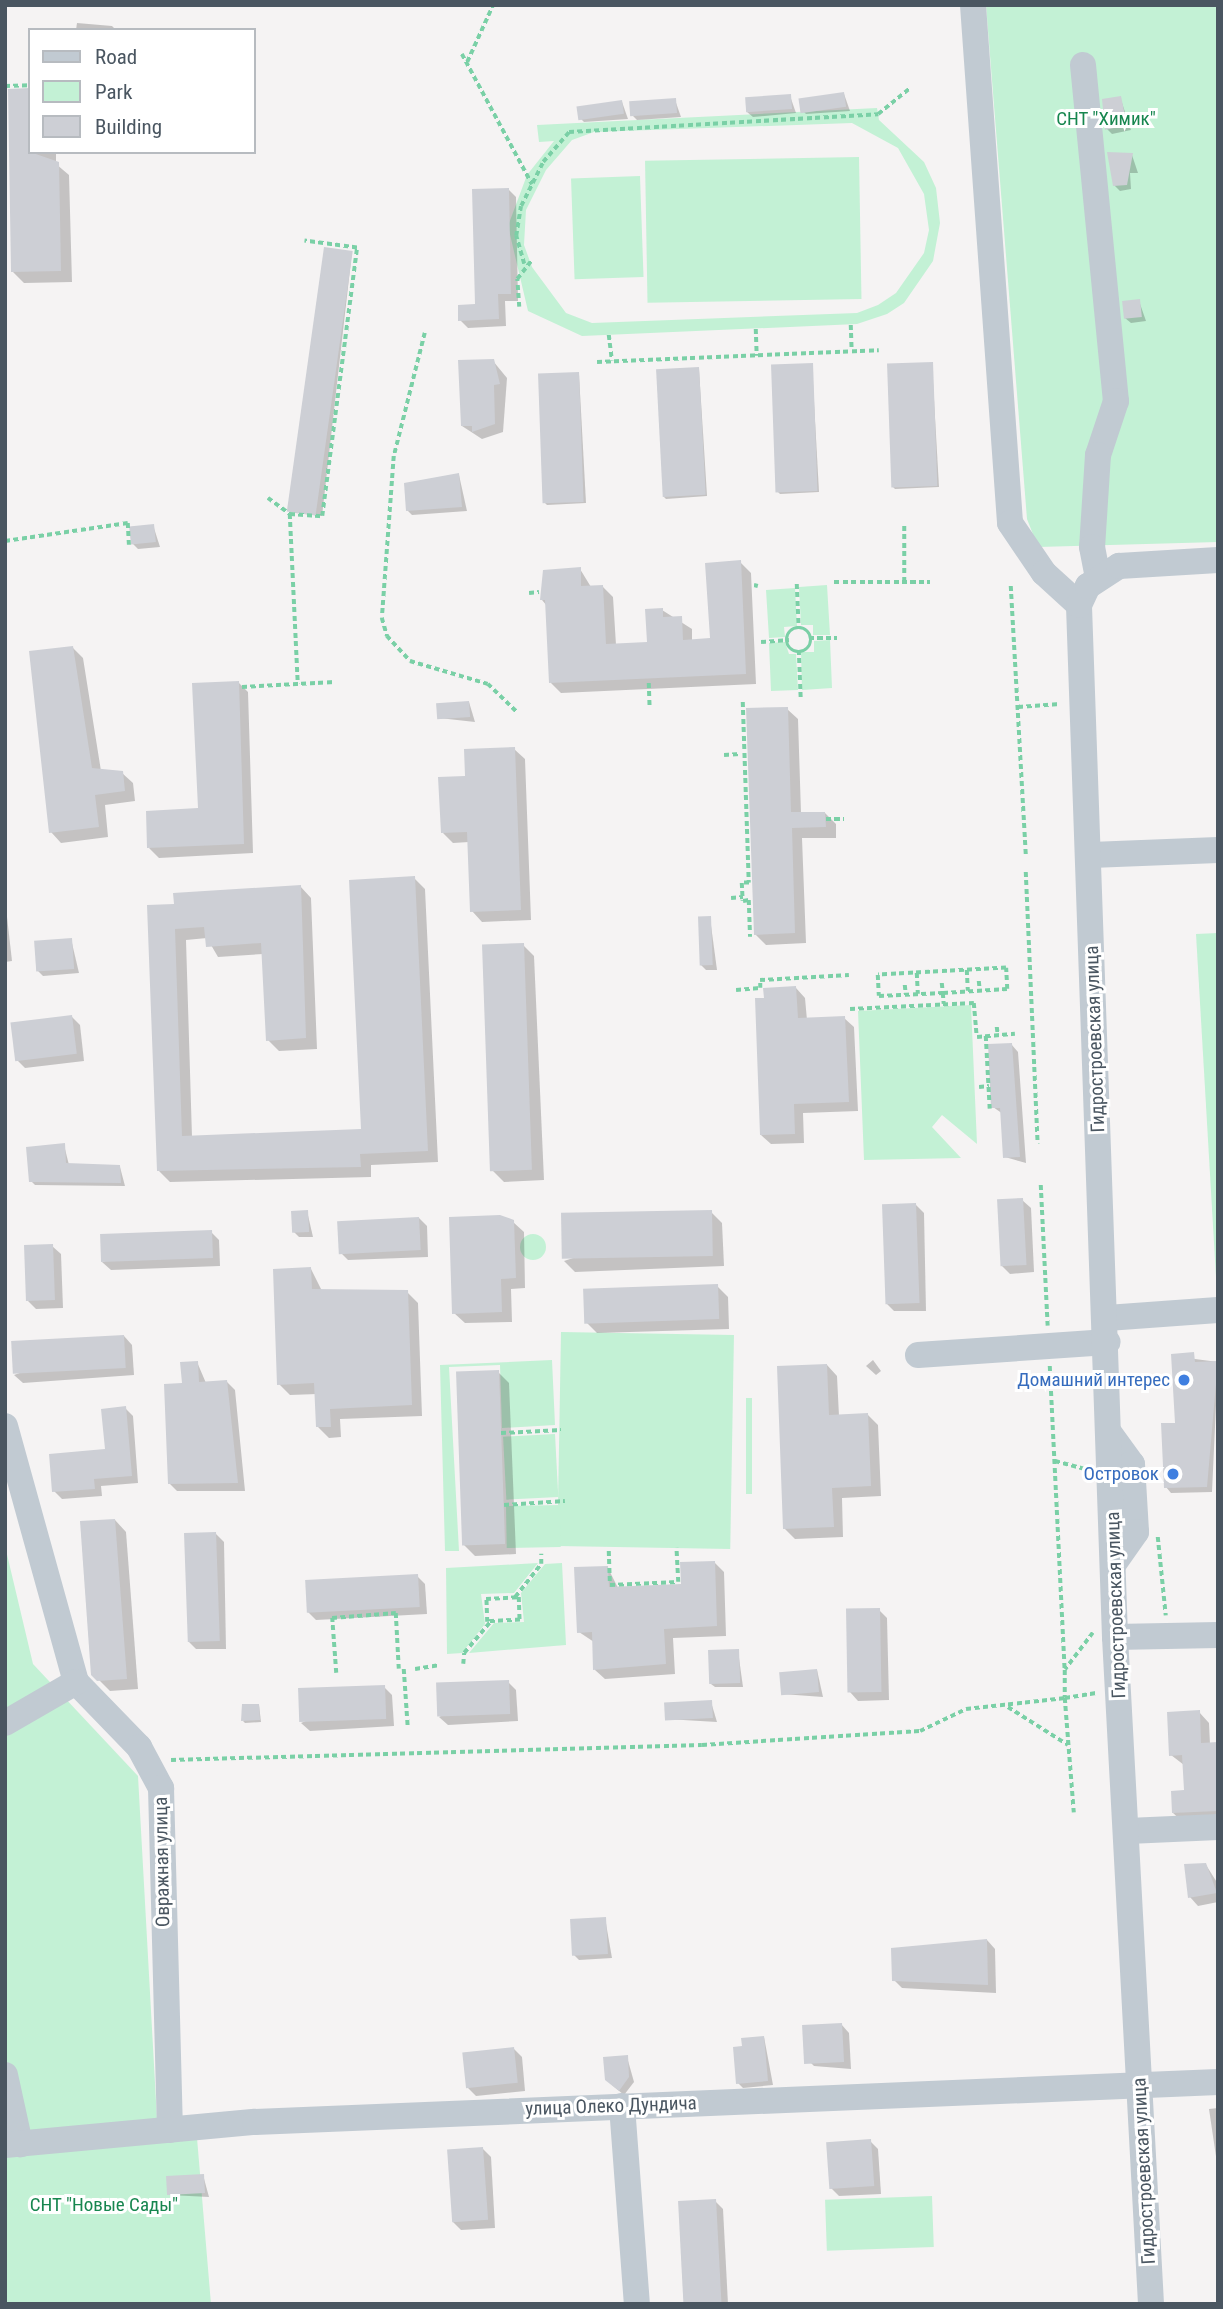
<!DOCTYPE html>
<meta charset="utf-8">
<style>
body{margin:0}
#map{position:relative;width:1223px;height:2309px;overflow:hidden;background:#f5f3f3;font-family:"Roboto Condensed",sans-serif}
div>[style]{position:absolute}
.green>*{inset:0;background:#c3f1d5;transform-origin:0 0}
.round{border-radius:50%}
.shadow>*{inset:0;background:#0003}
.building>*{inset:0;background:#cdcfd5;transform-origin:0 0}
.path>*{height:3.5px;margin-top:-1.75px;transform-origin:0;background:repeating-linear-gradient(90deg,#7ad0a6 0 5px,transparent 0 8.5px)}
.path>.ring{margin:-1.75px;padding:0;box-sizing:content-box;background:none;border:3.5px solid #7ad0a6;border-radius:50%}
.minor>*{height:26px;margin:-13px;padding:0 13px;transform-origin:13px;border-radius:13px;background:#c1cad2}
.dots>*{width:19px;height:19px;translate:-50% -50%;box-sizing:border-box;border:4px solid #fff;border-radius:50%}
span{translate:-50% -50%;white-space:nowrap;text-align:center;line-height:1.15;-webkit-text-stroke:6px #fff;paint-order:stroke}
.park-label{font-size:19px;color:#17864f}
.street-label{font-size:19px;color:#4a5661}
.shop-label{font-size:19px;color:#366cbe}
.right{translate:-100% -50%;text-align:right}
.frame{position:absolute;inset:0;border:7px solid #4a5661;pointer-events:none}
.legend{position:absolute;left:28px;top:28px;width:228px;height:126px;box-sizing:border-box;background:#fff;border:2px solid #b7bbc0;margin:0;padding:9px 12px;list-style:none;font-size:21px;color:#4a5661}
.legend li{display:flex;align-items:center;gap:14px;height:35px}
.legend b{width:35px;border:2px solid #b7bbc0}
</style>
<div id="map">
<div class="green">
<div style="clip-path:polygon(986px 5px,1218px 5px,1218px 542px,1038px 547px,1027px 519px)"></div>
<div style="clip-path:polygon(evenodd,877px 108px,879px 120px,924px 162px,936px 188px,940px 223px,933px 261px,904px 303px,887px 314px,857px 324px,582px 336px,528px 311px,508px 226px,527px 175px,554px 141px,539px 142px,537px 125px,877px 108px,852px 123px,898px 148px,924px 194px,929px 230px,924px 253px,896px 293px,878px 305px,857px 313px,592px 323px,566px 313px,532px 267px,524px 245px,526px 210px,546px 170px,572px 140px,594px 132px,852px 123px)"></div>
<div style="left:859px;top:157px;width:142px;height:214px;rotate:89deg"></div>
<div style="left:640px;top:176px;width:101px;height:69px;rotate:88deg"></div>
<div style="clip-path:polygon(827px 585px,830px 635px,813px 635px,813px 625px,801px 625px,799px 587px)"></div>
<div style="clip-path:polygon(795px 588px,797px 626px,784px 627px,785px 637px,769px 638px,766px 590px)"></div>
<div style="clip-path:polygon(830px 640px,832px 688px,802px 690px,801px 652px,814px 652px,814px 641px)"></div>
<div style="clip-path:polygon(785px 642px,789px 654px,796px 654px,798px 690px,771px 691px,769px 643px)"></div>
<div style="clip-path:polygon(1218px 933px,1218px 1294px,1217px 1294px,1196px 934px)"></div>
<div style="clip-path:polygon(971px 1005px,977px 1144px,942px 1115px,932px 1127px,961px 1158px,864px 1160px,858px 1011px)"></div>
<div class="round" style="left:520px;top:1234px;width:26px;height:26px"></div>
<div style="left:561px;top:1332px;width:173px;height:214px;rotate:1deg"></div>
<div style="clip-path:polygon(552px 1360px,555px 1425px,502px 1428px,500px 1365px,449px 1367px,459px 1551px,445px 1551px,440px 1365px)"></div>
<div style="left:746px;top:1398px;width:6px;height:96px"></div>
<div style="left:555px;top:1434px;width:63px;height:52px;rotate:87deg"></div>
<div style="left:560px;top:1505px;width:42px;height:54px;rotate:89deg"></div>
<div style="clip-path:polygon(5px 1546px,33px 1664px,138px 1776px,157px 2119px,196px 2126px,211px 2304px,5px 2304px)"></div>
<div style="clip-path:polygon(538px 1563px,514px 1593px,481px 1594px,485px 1624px,462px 1653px,447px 1654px,446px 1568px)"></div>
<div style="clip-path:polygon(562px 1563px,566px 1645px,469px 1653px,494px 1623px,524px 1622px,521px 1593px,545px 1564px)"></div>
<div style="left:932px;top:2196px;width:51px;height:107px;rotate:88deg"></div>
</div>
<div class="shadow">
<div style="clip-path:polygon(77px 23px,112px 26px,116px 30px,76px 30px)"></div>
<div style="clip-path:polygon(844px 94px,850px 111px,806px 114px,801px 109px)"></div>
<div style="clip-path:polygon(790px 96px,796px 113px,753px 117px,747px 112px)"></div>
<div style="clip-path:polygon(1120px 97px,1131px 130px,1112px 134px,1107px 129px)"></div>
<div style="clip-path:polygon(675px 100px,681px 117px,637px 120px,632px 115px)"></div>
<div style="clip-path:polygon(622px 102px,628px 119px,584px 122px,579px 117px)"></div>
<div style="clip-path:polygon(30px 152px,56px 152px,56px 164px,69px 175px,72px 282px,24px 283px,13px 272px)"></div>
<div style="clip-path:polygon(1132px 155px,1138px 173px,1130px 173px,1131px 189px,1120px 191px,1114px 185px)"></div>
<div style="clip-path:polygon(508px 189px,516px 197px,518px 301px,505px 301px,506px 326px,468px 328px,460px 320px,476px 306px)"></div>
<div style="clip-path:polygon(352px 252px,322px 516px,295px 513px,293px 511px)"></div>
<div style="clip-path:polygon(1139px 301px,1146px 321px,1131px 323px,1125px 318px)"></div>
<div style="clip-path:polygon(493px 361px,507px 378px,503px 432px,482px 439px,462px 426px)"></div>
<div style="clip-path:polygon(932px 364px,939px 487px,895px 489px,893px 487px)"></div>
<div style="clip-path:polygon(812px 365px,819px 492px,780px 494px,778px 492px)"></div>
<div style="clip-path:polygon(699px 369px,707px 496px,666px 499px,664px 497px)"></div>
<div style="clip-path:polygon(579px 374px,586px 503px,547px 505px,545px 503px)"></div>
<div style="clip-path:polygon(459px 475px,467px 511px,412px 515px,407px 510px)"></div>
<div style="clip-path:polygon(153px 525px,160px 547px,138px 549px,133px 544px)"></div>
<div style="clip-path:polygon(740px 562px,751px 573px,756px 684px,561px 693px,551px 683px,547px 606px,542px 600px,580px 569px,591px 587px,603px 587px,613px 597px,616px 645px,649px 643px,662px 610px,692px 629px,692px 641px,712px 640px)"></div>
<div style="clip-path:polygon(73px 648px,83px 658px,101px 771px,122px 773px,133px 783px,135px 801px,105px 805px,108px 837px,61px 843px,51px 832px)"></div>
<div style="clip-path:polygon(238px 682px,248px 692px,253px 853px,159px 858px,149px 848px,200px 810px)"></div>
<div style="clip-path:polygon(469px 702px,475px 722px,439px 718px)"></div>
<div style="clip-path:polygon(787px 709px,798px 719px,801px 813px,825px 813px,836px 824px,836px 838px,802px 838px,806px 943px,766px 945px,755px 934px)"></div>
<div style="clip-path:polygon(514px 749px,525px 759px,531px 920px,482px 922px,472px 911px,469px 842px,453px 843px,443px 833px,467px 778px)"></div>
<div style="clip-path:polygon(414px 878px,425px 889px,438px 1162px,371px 1165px,371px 1177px,170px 1182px,159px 1171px,176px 905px,300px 886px,311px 898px,317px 1049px,279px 1051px,268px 1040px,263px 954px,218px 957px,207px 938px,186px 940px,192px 1137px,362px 1130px)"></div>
<div style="clip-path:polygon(5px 899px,12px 961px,5px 962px)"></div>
<div style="clip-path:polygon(710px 918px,717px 970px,706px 970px,701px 965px)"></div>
<div style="clip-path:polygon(71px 939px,79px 973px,43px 976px,38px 971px)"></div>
<div style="clip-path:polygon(523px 945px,534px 956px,544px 1180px,504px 1182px,493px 1171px)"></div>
<div style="clip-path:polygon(796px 988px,805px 998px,807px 1020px,844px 1018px,854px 1027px,858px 1111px,803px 1113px,804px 1143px,771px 1144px,761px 1135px,765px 1000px)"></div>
<div style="clip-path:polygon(72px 1017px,80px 1025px,84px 1061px,25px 1068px,17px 1060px)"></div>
<div style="clip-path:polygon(1011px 1044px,1018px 1052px,1026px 1163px,1005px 1157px,1003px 1114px,993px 1107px)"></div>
<div style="clip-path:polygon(64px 1145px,69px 1165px,120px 1167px,125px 1186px,35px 1185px,31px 1181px)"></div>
<div style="clip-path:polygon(1022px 1200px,1031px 1208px,1034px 1272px,1010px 1274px,1002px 1266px)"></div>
<div style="clip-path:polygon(916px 1205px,924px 1213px,926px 1311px,894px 1311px,886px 1303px)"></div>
<div style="clip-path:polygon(307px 1211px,313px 1237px,299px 1237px,294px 1232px)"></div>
<div style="clip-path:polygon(711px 1212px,722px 1223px,724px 1266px,575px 1272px,564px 1261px)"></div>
<div style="clip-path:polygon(419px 1218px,427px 1226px,428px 1257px,348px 1260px,340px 1252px)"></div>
<div style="clip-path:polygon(513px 1222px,524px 1232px,525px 1288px,511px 1289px,512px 1322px,465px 1323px,454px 1313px)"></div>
<div style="clip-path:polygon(211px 1232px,219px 1240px,220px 1266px,111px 1270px,102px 1262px)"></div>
<div style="clip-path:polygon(52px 1246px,61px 1254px,63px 1308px,36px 1309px,28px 1301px)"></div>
<div style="clip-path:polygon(311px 1269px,322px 1291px,407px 1292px,418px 1303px,422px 1416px,340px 1419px,341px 1437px,329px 1438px,318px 1427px,317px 1394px,290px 1395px,279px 1384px)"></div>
<div style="clip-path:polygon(717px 1286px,728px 1297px,729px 1329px,597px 1333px,586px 1322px)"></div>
<div style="clip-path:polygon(124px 1336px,132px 1345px,134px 1375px,23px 1383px,14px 1375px)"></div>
<div style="clip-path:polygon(1172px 1356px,1218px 1362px,1212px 1492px,1171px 1493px,1166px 1487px,1176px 1424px)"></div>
<div style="clip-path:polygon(873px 1360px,881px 1371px,876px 1375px,866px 1366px)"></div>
<div style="clip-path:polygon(197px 1362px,206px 1383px,227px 1382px,235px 1390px,245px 1491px,177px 1491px,169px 1483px,183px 1385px)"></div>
<div style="clip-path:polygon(827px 1365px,837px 1376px,839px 1416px,868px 1415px,878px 1425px,881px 1496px,842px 1498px,843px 1537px,795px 1539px,784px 1528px)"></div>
<div style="clip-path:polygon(498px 1372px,509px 1383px,516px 1554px,475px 1556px,464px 1545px)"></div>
<div style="clip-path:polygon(125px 1408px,133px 1416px,138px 1483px,101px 1486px,102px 1496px,62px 1499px,54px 1491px,107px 1451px)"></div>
<div style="clip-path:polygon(115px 1520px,126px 1532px,138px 1689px,110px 1691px,93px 1674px)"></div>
<div style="clip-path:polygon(216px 1534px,224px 1542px,226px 1649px,196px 1649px,188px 1641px)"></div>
<div style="clip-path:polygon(714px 1562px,724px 1572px,726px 1636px,673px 1638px,675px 1674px,605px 1679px,595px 1670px,594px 1642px,579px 1632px,608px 1568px,618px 1588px,683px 1585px)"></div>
<div style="clip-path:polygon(417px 1576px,425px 1584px,427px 1614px,316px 1620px,308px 1612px)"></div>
<div style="clip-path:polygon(879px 1610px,887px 1618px,889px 1700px,858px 1701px,850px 1692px)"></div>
<div style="clip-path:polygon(738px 1651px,743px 1687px,715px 1687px,711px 1684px)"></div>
<div style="clip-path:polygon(817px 1670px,823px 1697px,782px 1694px)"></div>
<div style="clip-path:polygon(508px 1682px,516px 1690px,518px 1721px,448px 1725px,439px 1717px)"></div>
<div style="clip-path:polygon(384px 1687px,392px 1695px,394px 1726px,310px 1731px,301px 1723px)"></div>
<div style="clip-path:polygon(711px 1702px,717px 1722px,666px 1719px)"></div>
<div style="clip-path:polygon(259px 1705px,261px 1722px,245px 1723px,243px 1721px)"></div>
<div style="clip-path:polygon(1199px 1712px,1209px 1723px,1210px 1744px,1218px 1744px,1218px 1822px,1184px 1823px,1173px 1813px,1186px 1792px,1184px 1765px,1171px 1755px)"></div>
<div style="clip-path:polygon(1206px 1865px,1218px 1884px,1218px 1902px,1198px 1906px,1190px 1897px)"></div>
<div style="clip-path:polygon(605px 1918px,612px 1958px,579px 1960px,574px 1955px)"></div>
<div style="clip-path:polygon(987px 1940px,995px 1949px,996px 1993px,902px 1988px,894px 1980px)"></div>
<div style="clip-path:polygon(841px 2024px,849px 2033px,851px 2069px,814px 2066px,806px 2058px)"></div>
<div style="clip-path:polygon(764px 2037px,773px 2085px,743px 2088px,738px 2083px)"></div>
<div style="clip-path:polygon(514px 2049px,522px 2057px,525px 2091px,476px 2096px,467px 2087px)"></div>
<div style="clip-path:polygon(627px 2057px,634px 2082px,624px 2095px,612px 2085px)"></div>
<div style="clip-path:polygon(1218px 2108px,1218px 2170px,1209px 2109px)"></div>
<div style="clip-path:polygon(870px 2141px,878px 2149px,881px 2194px,839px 2196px,831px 2188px)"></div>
<div style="clip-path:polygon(483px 2149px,491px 2157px,495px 2228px,461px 2230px,453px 2222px)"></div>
<div style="clip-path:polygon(203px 2175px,209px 2197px,169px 2195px)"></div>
<div style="clip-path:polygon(715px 2201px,723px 2209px,728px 2304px,685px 2304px)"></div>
</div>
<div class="building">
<div style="clip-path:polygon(30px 88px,30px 152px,59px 162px,61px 271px,11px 272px,8px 89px)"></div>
<div style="left:844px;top:92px;width:15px;height:46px;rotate:82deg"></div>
<div style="left:791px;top:94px;width:15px;height:46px;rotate:86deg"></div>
<div style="clip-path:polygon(1121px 96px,1127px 125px,1105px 130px,1102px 99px)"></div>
<div style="left:676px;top:98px;width:15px;height:47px;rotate:86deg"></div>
<div style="left:622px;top:100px;width:14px;height:46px;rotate:82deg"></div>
<div style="clip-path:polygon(1107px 152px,1133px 153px,1127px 185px,1113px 186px)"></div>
<div style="clip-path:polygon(509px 188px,511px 294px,498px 294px,499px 319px,458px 321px,458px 305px,475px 304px,472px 189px)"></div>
<div style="left:324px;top:247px;width:29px;height:267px;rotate:8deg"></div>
<div style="left:1140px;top:299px;width:18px;height:18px;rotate:84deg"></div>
<div style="clip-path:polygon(494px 359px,500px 384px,494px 385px,495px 424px,472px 432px,472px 426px,461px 426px,458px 360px)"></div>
<div style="left:933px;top:362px;width:124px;height:46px;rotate:88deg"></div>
<div style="left:813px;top:363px;width:128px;height:42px;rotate:88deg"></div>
<div style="left:699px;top:367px;width:128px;height:43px;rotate:87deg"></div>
<div style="left:579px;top:372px;width:130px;height:41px;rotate:88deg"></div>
<div style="clip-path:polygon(459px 473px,462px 507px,406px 511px,404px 483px)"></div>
<div style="left:154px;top:524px;width:18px;height:25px;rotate:84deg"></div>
<div style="clip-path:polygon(741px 560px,746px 674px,549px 683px,545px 600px,540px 600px,543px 570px,581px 567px,581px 586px,603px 585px,606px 644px,647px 642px,645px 609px,663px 608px,663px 617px,682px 616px,683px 640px,710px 638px,705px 563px)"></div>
<div style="clip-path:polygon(73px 646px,92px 768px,123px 771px,125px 791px,95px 795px,99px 827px,49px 833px,29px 651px)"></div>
<div style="clip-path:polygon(239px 681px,244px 844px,147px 848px,146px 811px,198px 808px,192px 683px)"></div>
<div style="left:469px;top:701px;width:16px;height:33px;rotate:86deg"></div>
<div style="clip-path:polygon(788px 707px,791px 812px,825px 812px,826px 827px,792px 828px,795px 933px,754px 935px,746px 708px)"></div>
<div style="clip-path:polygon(515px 747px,521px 910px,470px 912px,467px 832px,441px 833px,438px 777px,465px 776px,464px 749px)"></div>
<div style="clip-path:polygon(415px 876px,428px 1151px,360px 1154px,361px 1167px,157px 1171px,147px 905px,174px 904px,173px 893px,301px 885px,306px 1038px,266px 1041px,261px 943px,206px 947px,204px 927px,175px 929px,182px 1136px,361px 1129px,349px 880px)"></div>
<div style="left:711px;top:916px;width:49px;height:13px;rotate:88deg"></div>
<div style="left:72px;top:938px;width:31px;height:38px;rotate:86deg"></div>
<div style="left:524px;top:943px;width:227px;height:42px;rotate:88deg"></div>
<div style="clip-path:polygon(796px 986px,798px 1018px,845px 1016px,849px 1102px,794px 1104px,795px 1134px,760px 1135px,755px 998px,764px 998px,763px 988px)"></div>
<div style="left:72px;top:1015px;width:39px;height:62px;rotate:83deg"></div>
<div style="clip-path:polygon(1012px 1043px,1020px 1157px,1003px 1158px,1000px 1108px,991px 1108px,988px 1044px)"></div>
<div style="clip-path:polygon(65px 1143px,66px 1163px,120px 1165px,121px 1183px,29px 1182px,26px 1147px)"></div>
<div style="left:1023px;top:1198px;width:67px;height:26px;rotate:87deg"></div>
<div style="left:916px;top:1203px;width:100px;height:34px;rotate:88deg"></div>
<div style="left:308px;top:1210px;width:22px;height:17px;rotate:87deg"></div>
<div style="left:712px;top:1210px;width:46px;height:151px;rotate:89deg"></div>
<div style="clip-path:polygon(500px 1215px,514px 1220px,516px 1278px,501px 1279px,502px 1312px,452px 1314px,449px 1217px)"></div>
<div style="left:419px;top:1217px;width:33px;height:82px;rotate:87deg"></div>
<div style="left:212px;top:1230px;width:28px;height:112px;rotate:88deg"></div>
<div style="left:53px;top:1244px;width:56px;height:29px;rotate:88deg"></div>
<div style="clip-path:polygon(311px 1267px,312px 1289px,408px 1290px,412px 1405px,330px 1409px,331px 1427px,316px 1427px,314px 1383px,277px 1385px,273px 1269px)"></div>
<div style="left:718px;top:1284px;width:35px;height:135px;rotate:88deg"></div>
<div style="left:124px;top:1335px;width:33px;height:113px;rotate:87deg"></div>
<div style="clip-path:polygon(1194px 1352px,1195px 1362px,1218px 1361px,1207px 1487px,1164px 1488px,1161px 1423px,1175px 1423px,1171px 1354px)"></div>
<div style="clip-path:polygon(198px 1361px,199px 1382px,227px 1380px,238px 1483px,168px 1484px,164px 1384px,182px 1383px,180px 1362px)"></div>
<div style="clip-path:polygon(827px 1364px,829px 1415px,868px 1413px,871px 1486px,832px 1488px,834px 1527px,783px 1529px,777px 1366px)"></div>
<div style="left:499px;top:1370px;width:174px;height:43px;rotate:88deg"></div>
<div style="clip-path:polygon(126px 1406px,132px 1476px,94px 1479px,95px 1489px,52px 1492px,49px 1454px,105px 1449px,101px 1409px)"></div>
<div style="clip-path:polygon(115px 1519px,127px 1679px,97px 1681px,91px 1675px,80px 1521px)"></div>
<div style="left:216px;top:1532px;width:109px;height:32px;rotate:88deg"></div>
<div style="clip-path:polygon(715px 1561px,717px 1626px,664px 1629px,666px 1664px,593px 1670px,592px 1632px,577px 1633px,574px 1567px,608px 1566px,609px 1587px,681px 1584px,680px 1562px)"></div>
<div style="left:418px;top:1574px;width:33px;height:113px;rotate:87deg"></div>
<div style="left:880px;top:1608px;width:84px;height:34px;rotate:89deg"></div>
<div style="left:739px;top:1649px;width:34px;height:31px;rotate:88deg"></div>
<div style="left:817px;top:1669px;width:23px;height:38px;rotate:85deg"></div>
<div style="left:509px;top:1680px;width:34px;height:73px;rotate:88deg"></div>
<div style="left:385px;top:1685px;width:34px;height:87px;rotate:88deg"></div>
<div style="left:712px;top:1700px;width:18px;height:48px;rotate:87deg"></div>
<div style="clip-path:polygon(242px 1704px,259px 1704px,260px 1720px,241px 1721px)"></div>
<div style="clip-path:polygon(1200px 1710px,1201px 1743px,1218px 1742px,1218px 1811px,1172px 1813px,1171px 1791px,1184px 1790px,1182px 1755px,1169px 1756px,1167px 1712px)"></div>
<div style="clip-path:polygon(1206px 1863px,1217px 1893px,1188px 1898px,1184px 1864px)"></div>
<div style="left:606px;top:1917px;width:37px;height:36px;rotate:87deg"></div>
<div style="clip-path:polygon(987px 1939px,988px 1985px,892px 1981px,891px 1948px)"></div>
<div style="left:842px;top:2023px;width:39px;height:40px;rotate:87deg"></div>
<div style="clip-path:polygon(764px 2036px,768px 2081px,736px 2084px,733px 2047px,742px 2046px,741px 2038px)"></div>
<div style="left:514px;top:2047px;width:36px;height:52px;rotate:84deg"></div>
<div style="clip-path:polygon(628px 2055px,629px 2077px,619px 2091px,605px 2080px,603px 2057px)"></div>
<div style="left:871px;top:2139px;width:47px;height:45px;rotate:86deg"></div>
<div style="left:483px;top:2147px;width:73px;height:36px;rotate:86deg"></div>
<div style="left:204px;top:2174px;width:19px;height:38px;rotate:87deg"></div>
<div style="left:716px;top:2199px;width:105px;height:38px;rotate:87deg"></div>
</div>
<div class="path">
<div style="left:462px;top:54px;width:148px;rotate:61.7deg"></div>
<div style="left:467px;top:62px;width:63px;rotate:-65.5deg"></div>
<div style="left:5px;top:86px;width:25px;rotate:-2deg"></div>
<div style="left:5px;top:182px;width:8px;rotate:90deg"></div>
<div style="left:524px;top:264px;width:29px;rotate:-106deg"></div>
<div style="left:516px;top:236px;width:30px;rotate:-81deg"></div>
<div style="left:521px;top:206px;width:49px;rotate:-63.4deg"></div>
<div style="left:543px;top:162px;width:40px;rotate:-49deg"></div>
<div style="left:569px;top:132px;width:310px;rotate:-3.3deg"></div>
<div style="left:878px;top:114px;width:40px;rotate:-39deg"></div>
<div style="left:519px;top:307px;width:28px;rotate:-94deg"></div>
<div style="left:517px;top:279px;width:24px;rotate:-52deg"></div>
<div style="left:851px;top:325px;width:25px;rotate:88deg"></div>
<div style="left:756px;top:329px;width:27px;rotate:88deg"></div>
<div style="left:425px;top:333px;width:127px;rotate:104.1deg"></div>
<div style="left:394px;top:456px;width:162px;rotate:94.2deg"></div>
<div style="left:382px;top:618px;width:19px;rotate:74deg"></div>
<div style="left:387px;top:636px;width:34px;rotate:47deg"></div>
<div style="left:410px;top:661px;width:81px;rotate:16.4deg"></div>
<div style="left:488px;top:684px;width:39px;rotate:44deg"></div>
<div style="left:609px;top:335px;width:26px;rotate:83deg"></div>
<div style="left:597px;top:362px;width:282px;rotate:-2.4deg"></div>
<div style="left:268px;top:498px;width:27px;rotate:36deg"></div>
<div style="left:290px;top:514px;width:32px;rotate:4deg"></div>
<div style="left:322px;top:516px;width:270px;rotate:-82.6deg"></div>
<div style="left:357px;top:248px;width:53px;rotate:-172.5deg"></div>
<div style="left:290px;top:514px;width:170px;rotate:87.3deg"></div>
<div style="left:5px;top:541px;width:124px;rotate:-8.3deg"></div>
<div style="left:128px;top:523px;width:22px;rotate:87deg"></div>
<div style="left:834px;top:582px;width:96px"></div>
<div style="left:904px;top:582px;width:58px;rotate:-90deg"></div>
<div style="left:797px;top:584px;width:45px;rotate:87.5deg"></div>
<div style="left:754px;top:585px;width:4px;rotate:14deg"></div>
<div style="left:1011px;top:586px;width:270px;rotate:86.8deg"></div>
<div style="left:529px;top:593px;width:10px;rotate:-6deg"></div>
<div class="ring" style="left:787px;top:628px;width:20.5px;height:20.5px"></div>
<div style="left:809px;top:638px;width:28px"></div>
<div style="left:761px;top:642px;width:28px;rotate:-4deg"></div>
<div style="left:799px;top:650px;width:50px;rotate:87.7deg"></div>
<div style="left:649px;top:683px;width:23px;rotate:88deg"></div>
<div style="left:242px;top:687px;width:93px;rotate:-3.1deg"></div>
<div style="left:743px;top:702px;width:181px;rotate:88.1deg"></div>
<div style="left:749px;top:883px;width:7px;rotate:180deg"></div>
<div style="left:742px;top:883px;width:18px;rotate:87deg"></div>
<div style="left:743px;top:901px;width:6px;rotate:-9deg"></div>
<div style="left:749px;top:900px;width:37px;rotate:88deg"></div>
<div style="left:1018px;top:707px;width:42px;rotate:-4.1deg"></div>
<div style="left:724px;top:755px;width:16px;rotate:-4deg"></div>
<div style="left:826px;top:819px;width:18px"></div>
<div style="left:1026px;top:872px;width:272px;rotate:87.5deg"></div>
<div style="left:731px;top:898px;width:12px;rotate:-5deg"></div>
<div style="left:967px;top:970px;width:21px;rotate:87deg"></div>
<div style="left:917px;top:973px;width:21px;rotate:87deg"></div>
<div style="left:979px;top:981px;width:9px;rotate:84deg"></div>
<div style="left:942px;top:983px;width:10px;rotate:84deg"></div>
<div style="left:943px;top:993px;width:64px;rotate:-3.6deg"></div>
<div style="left:1007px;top:989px;width:21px;rotate:-93deg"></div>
<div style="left:1006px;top:968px;width:128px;rotate:176.9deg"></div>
<div style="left:878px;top:975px;width:21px;rotate:87deg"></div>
<div style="left:879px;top:996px;width:64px;rotate:-2.7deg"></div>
<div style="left:943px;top:993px;width:11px;rotate:85deg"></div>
<div style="left:905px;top:985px;width:9px;rotate:84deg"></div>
<div style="left:736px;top:990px;width:24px;rotate:-5deg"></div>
<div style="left:760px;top:988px;width:8px;rotate:-90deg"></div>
<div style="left:760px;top:980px;width:89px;rotate:-3.2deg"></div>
<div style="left:850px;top:1009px;width:124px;rotate:-2.8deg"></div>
<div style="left:974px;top:1003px;width:34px;rotate:85deg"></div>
<div style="left:977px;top:1037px;width:38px;rotate:-5deg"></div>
<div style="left:997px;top:1027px;width:8px;rotate:83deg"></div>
<div style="left:986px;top:1036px;width:73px;rotate:86.9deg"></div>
<div style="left:979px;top:1087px;width:10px;rotate:-6deg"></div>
<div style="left:1041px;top:1185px;width:141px;rotate:87.2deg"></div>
<div style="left:1050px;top:1366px;width:304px;rotate:87.2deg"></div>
<div style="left:501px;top:1433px;width:60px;rotate:-2.9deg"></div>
<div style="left:1055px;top:1461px;width:34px;rotate:15deg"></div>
<div style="left:504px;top:1505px;width:61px;rotate:-3.8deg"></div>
<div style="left:1158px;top:1537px;width:79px;rotate:84.2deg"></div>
<div style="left:609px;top:1551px;width:34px;rotate:88deg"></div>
<div style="left:610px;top:1585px;width:68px;rotate:-2.5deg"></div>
<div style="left:678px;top:1582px;width:34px;rotate:-93deg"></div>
<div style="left:515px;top:1597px;width:42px;rotate:-51.8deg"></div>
<div style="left:541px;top:1564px;width:10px;rotate:-90deg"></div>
<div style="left:519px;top:1597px;width:23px;rotate:88deg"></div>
<div style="left:520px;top:1620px;width:33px;rotate:177deg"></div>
<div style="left:487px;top:1622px;width:23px;rotate:-92deg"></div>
<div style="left:486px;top:1599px;width:33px;rotate:-3deg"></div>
<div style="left:1093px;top:1633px;width:46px;rotate:127.1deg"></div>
<div style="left:1065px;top:1670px;width:28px;rotate:90deg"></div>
<div style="left:1065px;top:1698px;width:33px;rotate:-9deg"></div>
<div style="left:463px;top:1664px;width:11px;rotate:-85deg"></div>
<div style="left:464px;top:1653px;width:42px;rotate:-49.8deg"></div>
<div style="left:404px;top:1669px;width:58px;rotate:86.1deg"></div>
<div style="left:415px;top:1669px;width:25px;rotate:-9deg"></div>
<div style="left:336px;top:1673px;width:55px;rotate:-94.2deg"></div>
<div style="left:332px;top:1618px;width:64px;rotate:-4.5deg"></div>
<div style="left:396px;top:1613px;width:56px;rotate:86.9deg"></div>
<div style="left:1008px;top:1707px;width:71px;rotate:32.3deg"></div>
<div style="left:171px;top:1760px;width:531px;rotate:-1.62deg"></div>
<div style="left:702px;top:1745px;width:218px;rotate:-3.7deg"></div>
<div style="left:920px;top:1731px;width:51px;rotate:-25.6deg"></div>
<div style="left:966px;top:1709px;width:100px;rotate:-6.3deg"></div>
<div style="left:1065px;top:1698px;width:115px;rotate:85.5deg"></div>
</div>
<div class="minor">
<div style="left:973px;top:5px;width:519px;rotate:85.91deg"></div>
<div style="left:1010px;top:523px;width:60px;rotate:55.8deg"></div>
<div style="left:1044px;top:573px;width:47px;rotate:42.4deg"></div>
<div style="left:1083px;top:65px;width:338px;rotate:84.4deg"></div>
<div style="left:1116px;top:401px;width:57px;rotate:108.4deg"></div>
<div style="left:1098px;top:455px;width:92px;rotate:93.7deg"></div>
<div style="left:1092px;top:547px;width:32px;rotate:79deg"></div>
<div style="left:1091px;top:855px;width:127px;rotate:-2.3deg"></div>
<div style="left:1107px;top:1318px;width:111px;rotate:-4.1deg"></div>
<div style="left:918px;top:1355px;width:190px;rotate:-3.9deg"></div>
<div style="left:5px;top:1426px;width:266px;rotate:74.5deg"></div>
<div style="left:76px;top:1682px;width:91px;rotate:45.9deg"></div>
<div style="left:139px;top:1747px;width:47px;rotate:61.8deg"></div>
<div style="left:161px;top:1788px;width:342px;rotate:88.5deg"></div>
<div style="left:1110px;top:1434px;width:37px;rotate:54deg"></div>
<div style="left:1132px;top:1464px;width:68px;rotate:86.6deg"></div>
<div style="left:1136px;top:1532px;width:38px;rotate:125deg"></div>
<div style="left:1115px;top:1637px;width:103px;rotate:-1.1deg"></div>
<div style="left:5px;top:1723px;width:82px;rotate:-30deg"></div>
<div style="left:1128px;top:1831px;width:90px;rotate:-2.5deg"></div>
<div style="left:5px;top:2075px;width:71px;rotate:77.7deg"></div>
<div style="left:622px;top:2106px;width:199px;rotate:85.7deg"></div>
<div style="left:5px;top:2145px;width:251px;rotate:-5.3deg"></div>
<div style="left:255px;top:2122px;width:964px;rotate:-2.38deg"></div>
<div style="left:1151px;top:2304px;width:668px;rotate:-93.09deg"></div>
<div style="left:1115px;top:1637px;width:1033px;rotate:-92deg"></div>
<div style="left:1079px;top:605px;width:21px;rotate:-65deg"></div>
<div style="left:1088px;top:586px;width:37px;rotate:-33deg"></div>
<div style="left:1119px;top:566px;width:99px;rotate:-3.5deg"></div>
</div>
<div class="dots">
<div style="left:1184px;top:1380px;background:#3f7fe0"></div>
<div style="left:1173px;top:1474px;background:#3f7fe0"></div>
</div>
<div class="park-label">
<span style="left:1106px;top:119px">СНТ "Химик"</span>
<span style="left:104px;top:2205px">СНТ "Новые Сады"</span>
</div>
<div class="street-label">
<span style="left:1095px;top:1039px;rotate:-92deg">Гидростроевская улица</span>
<span style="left:1116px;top:1605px;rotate:-92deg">Гидростроевская улица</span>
<span style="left:162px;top:1862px;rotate:-91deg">Овражная улица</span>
<span style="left:611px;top:2106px;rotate:-2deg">улица Олеко Дундича</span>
<span style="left:1144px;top:2171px;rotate:-93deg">Гидростроевская улица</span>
</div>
<div class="shop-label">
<span class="right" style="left:1170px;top:1380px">Домашний интерес</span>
<span class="right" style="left:1159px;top:1474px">Островок</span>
</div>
<div class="frame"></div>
<ul class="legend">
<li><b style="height:9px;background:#c1cad2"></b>Road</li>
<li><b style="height:19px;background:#c3f1d5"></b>Park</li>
<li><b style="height:19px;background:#cdcfd5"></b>Building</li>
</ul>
</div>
